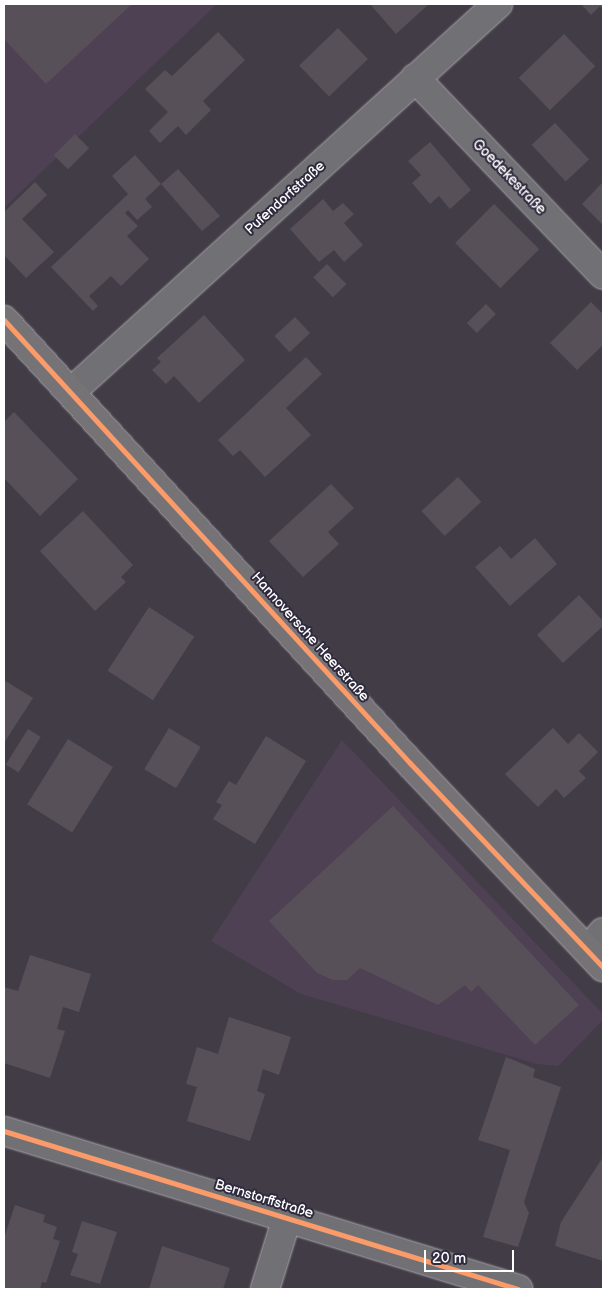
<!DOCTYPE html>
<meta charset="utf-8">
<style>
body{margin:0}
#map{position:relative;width:607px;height:1293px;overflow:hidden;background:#423c47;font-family:"Balsamiq Sans",sans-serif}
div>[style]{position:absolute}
.built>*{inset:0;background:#4e4153}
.building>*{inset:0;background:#575059;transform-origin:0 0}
.roads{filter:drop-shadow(0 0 1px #aaa7ac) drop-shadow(0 0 1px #aaa7ac)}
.street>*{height:28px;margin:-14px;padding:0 14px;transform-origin:14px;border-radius:14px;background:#717074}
.primary>*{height:28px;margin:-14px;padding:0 14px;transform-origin:14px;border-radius:14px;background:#767377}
.cycleway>*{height:5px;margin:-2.5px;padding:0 2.5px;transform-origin:2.5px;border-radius:2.5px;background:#fa9b69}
span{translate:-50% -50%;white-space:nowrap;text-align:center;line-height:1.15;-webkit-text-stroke:4px #2f2a3d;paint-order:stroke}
.street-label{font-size:14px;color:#fff}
.frame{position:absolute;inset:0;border:5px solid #fff;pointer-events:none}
.scale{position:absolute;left:424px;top:1250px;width:90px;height:22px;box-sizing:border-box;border:2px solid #fff;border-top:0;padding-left:6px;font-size:15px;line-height:18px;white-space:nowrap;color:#fff;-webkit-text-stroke:4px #2f2a3d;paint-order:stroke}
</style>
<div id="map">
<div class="built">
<div style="clip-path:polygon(4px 4px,217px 4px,4px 208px)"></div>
<div style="clip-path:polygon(342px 740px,603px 1014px,603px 1020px,558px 1066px,537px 1064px,301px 994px,211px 941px)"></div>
</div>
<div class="building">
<div style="clip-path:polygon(4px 4px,132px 4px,46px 84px,4px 39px)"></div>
<div style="clip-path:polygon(370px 4px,429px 4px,396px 34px)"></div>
<div style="clip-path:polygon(581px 4px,603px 4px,603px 9px,600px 6px,591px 15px)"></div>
<div style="left:338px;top:28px;width:43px;height:54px;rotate:46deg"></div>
<div style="clip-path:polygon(218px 32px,245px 60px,203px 101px,211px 110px,186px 135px,178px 126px,160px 143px,149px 131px,168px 112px,145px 89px,165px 70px,172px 76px)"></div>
<div style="left:564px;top:34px;width:45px;height:63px;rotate:46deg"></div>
<div style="left:555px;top:123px;width:50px;height:32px;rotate:47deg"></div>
<div style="left:75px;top:134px;width:20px;height:30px;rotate:45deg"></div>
<div style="clip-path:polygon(430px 142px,471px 190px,450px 209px,439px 196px,430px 204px,412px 183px,421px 175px,408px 161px)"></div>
<div style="clip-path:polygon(135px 155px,161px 184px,178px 169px,220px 216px,202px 231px,161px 184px,145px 199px,152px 207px,137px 220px,128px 210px,125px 213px,138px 226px,127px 236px,149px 259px,121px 286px,111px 276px,89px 296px,98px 306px,93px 311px,51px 267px,128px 194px,112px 176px)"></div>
<div style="clip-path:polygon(35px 182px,47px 195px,22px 219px,54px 252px,26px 278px,4px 255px,4px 212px)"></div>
<div style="clip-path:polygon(603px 182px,603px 225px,582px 204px)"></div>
<div style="clip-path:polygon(323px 199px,333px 211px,343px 203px,354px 214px,344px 223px,363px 245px,344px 262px,334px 250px,319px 262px,290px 229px)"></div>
<div style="left:494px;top:204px;width:64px;height:55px;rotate:45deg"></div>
<div style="left:327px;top:264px;width:28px;height:19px;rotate:46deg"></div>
<div style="clip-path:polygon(591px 302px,603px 314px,603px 345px,577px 370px,550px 343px)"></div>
<div style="left:486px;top:304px;width:14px;height:27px;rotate:45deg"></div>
<div style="clip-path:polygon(204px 315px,245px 360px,199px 403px,174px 376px,166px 384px,152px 370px,161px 362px,157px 358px)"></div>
<div style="left:295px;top:317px;width:22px;height:28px;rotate:47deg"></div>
<div style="clip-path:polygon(306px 357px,322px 374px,286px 408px,311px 435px,265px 477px,240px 450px,233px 456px,218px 440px)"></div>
<div style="clip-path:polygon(14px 412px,78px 479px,40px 516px,4px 478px,4px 422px)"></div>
<div style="left:458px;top:477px;width:34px;height:50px;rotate:47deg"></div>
<div style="clip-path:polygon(331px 484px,354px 508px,328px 532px,339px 544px,303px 577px,269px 541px)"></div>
<div style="clip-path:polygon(83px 511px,133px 565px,121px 577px,126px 582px,95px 611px,40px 551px)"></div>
<div style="clip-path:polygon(535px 538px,557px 564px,510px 606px,475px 567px,500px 546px,511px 559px)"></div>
<div style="clip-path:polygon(579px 595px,603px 621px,603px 626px,563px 663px,537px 635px)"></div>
<div style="left:149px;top:607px;width:54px;height:76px;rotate:33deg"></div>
<div style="clip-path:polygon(4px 680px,33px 698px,4px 743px)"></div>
<div style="left:169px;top:728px;width:37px;height:48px;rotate:31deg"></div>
<div style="clip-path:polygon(553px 728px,568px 744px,579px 733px,598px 752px,579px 771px,586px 778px,564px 798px,556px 789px,538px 807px,505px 774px)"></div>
<div style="left:28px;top:729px;width:15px;height:42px;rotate:32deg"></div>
<div style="clip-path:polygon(266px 736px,306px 761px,255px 844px,213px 819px,222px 805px,216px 802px,229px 781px,236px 785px)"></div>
<div style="left:68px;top:739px;width:53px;height:77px;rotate:32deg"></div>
<div style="clip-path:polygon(393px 806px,579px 1005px,535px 1045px,478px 985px,471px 992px,465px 985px,438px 1005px,360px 968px,347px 980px,333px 980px,317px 973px,269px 921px)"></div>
<div style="clip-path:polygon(30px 955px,91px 974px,79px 1012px,63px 1007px,57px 1029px,65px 1031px,50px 1078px,4px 1063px,4px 987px,18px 991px)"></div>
<div style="clip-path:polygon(229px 1017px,291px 1037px,279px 1075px,263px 1069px,257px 1091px,265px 1094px,250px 1141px,187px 1121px,197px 1087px,186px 1084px,197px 1047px,218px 1054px)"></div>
<div style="clip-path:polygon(506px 1057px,535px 1069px,533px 1077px,561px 1087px,524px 1202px,529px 1213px,518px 1247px,483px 1237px,510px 1150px,478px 1140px)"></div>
<div style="clip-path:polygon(603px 1157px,603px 1261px,555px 1246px,561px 1222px)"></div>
<div style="clip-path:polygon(15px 1205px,45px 1215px,43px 1222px,57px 1227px,53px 1239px,60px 1241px,46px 1283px,42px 1282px,40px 1289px,4px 1289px,4px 1238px)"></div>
<div style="clip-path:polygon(82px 1221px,117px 1232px,100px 1284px,70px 1275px,78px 1254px,72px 1252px)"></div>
<div style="clip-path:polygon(162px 1246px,230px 1268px,223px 1289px,149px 1289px)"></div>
</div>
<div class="roads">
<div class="street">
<div style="left:415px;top:78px;width:272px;rotate:46.3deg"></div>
<div style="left:71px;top:392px;width:577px;rotate:-42.26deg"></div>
<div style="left:588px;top:950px;width:23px;rotate:-50deg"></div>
<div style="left:4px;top:1131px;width:538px;rotate:17.09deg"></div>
<div style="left:265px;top:1289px;width:74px;rotate:-72.8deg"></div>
</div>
<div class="primary">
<div style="left:4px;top:320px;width:601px;rotate:47.5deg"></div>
<div style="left:410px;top:763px;width:281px;rotate:46.6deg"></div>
</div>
</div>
<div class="cycleway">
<div style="left:4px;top:320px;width:601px;rotate:47.5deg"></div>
<div style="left:410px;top:763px;width:281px;rotate:46.6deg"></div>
<div style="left:4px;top:1131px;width:538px;rotate:17.09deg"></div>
</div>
<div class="street-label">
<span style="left:509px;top:177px;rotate:46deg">Goedekestraße</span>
<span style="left:285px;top:198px;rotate:-42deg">Pufendorfstraße</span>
<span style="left:310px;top:637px;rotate:48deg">Hannoversche Heerstraße</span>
<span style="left:264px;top:1199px;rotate:17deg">Bernstorffstraße</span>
</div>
<div class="frame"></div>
<div class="scale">20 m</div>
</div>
